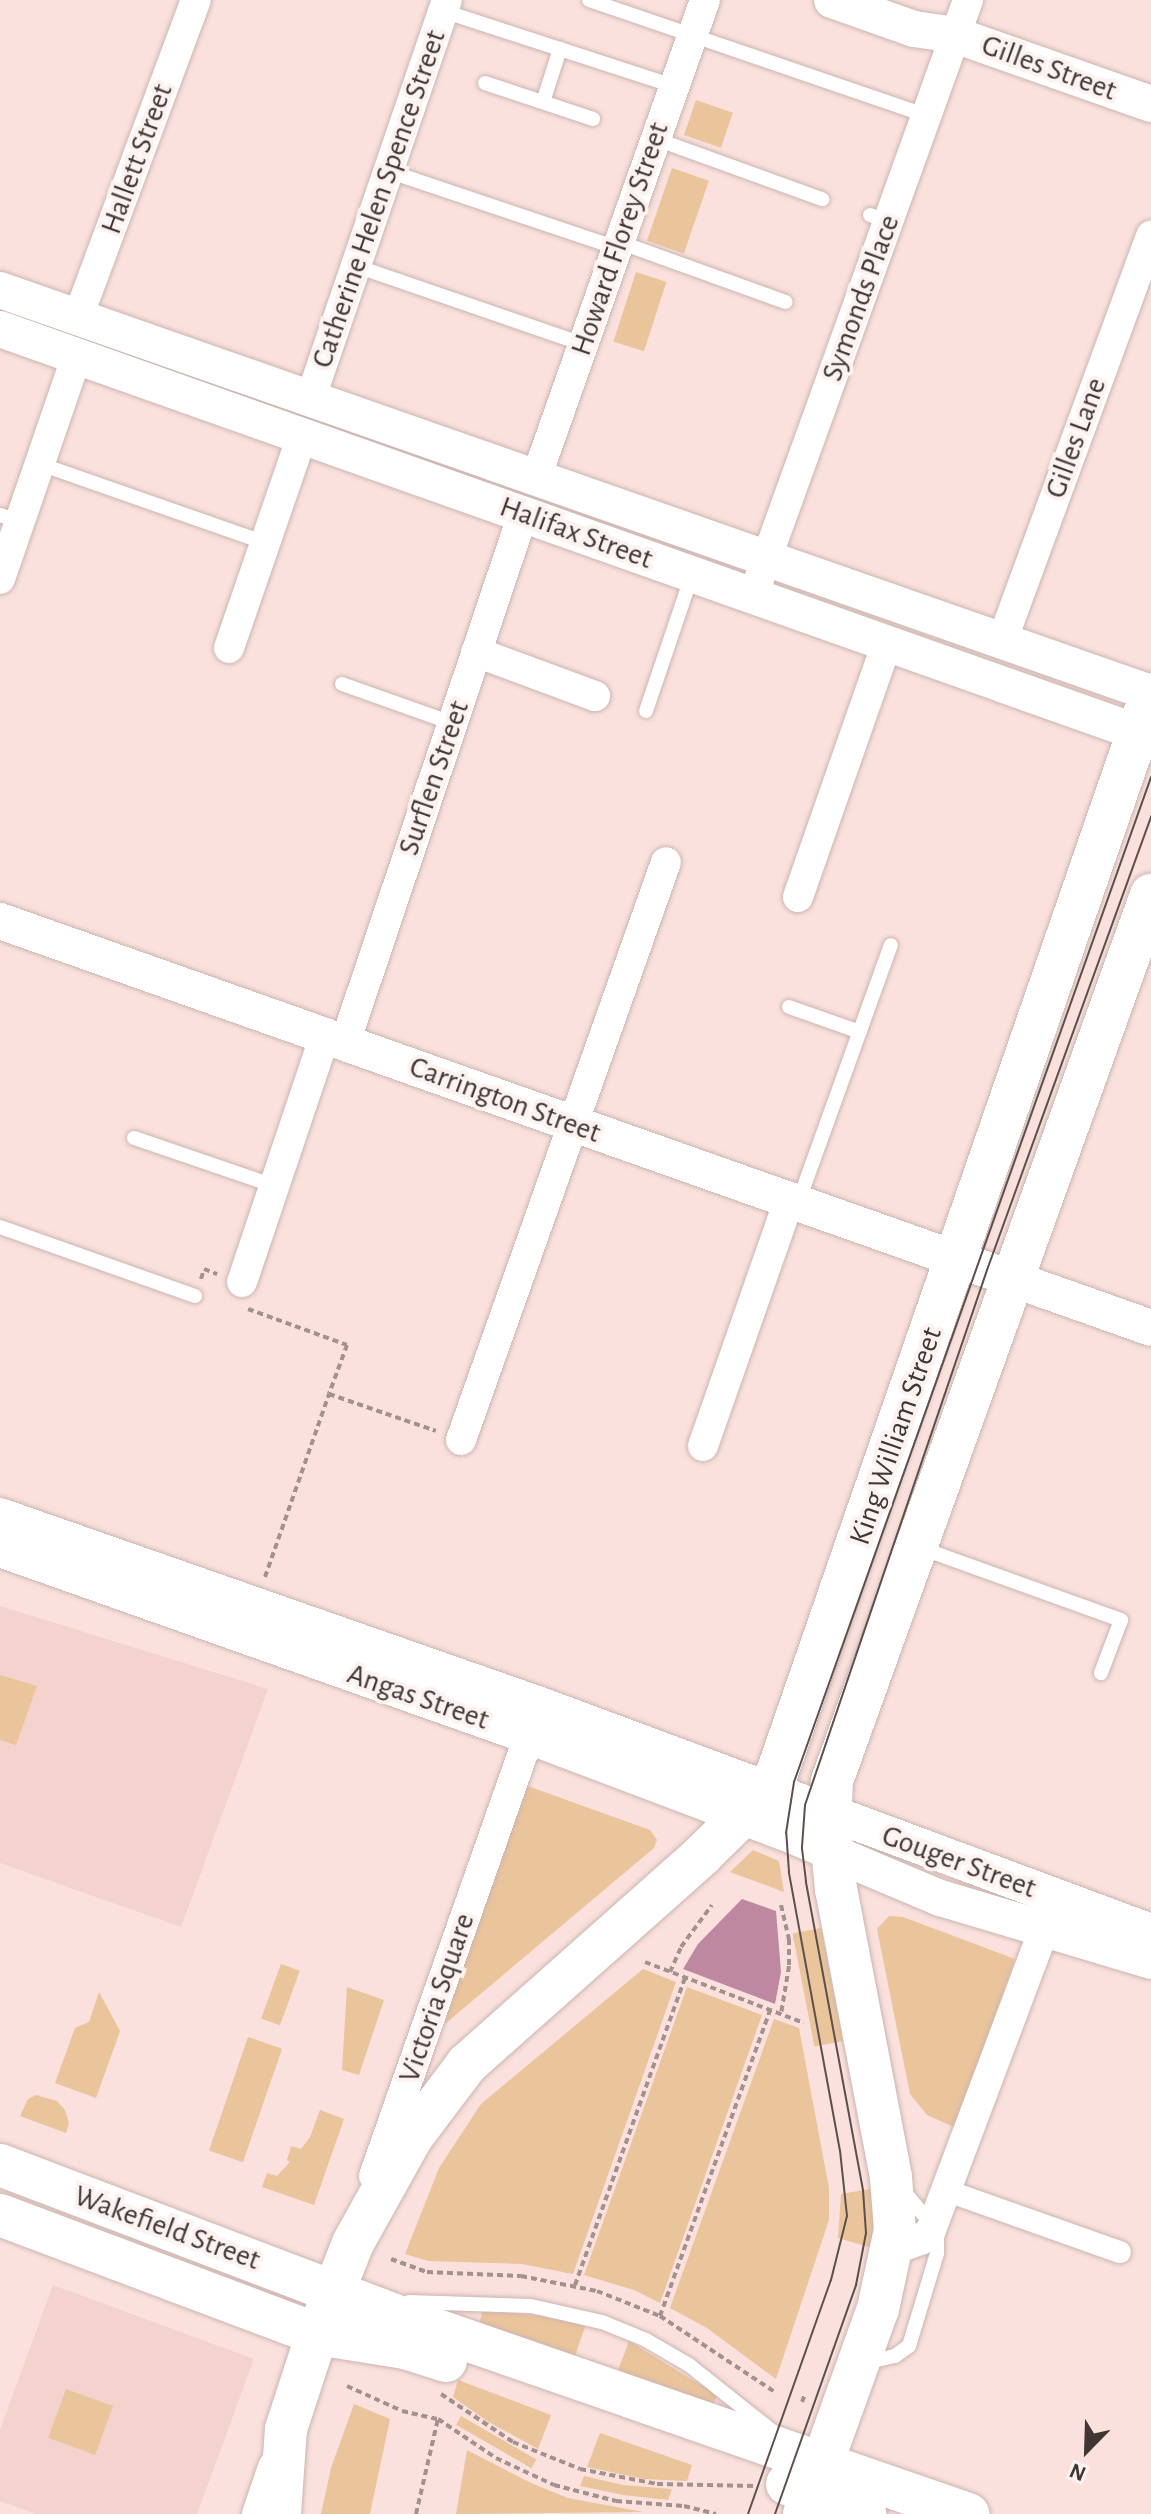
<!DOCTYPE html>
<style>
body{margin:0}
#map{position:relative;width:1151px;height:2514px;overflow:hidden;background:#fae1dd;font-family:"Alegreya Sans",sans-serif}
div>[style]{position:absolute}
.built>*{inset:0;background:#f4d2cd}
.green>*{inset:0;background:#eac49b;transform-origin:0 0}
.water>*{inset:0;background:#bd88a0}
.path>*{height:4px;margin-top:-2px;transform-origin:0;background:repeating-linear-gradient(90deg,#a3918e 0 6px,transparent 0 10px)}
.roads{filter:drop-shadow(0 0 2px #ccb4af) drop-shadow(0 0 2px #ccb4af)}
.service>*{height:14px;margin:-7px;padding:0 7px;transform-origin:7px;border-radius:7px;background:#fff}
.pedestrian>*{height:22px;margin:-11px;padding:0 11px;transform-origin:11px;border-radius:11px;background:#fff}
.minor>*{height:30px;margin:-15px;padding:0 15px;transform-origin:15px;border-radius:15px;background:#fff}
.tertiary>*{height:36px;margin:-18px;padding:0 18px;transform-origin:18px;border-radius:18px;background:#fff}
.secondary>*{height:42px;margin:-21px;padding:0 21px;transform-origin:21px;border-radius:21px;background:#fff}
.tram>*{height:2px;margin:-1px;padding:0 1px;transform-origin:1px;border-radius:1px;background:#5c504d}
span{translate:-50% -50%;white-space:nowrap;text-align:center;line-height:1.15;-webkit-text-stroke:8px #fcf2f0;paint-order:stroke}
.street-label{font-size:30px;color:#403634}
.north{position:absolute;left:1047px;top:2410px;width:80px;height:80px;-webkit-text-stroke:6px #fcf2f0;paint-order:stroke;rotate:203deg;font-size:22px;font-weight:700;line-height:32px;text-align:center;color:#403634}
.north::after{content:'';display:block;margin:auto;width:28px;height:36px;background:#403634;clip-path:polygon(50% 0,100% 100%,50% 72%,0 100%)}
</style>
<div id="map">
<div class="built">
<div style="clip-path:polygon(0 1606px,268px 1689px,181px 1927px,0 1863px)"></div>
<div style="clip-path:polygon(53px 2285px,254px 2359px,197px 2514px,36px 2514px,0 2501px,0 2430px)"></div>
</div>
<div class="green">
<div style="left:696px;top:100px;width:39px;height:37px;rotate:19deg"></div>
<div style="left:672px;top:168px;width:39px;height:77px;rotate:19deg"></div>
<div style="left:636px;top:272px;width:32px;height:73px;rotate:18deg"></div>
<div style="clip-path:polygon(0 1675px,37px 1686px,16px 1745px,0 1740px)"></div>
<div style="clip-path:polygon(525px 1785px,650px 1830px,657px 1840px,654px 1848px,446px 2023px,440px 2021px)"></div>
<div style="clip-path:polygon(753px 1850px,779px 1861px,784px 1892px,730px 1872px)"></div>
<div style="clip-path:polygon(889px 1916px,903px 1917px,1015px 1959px,956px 2128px,927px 2115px,910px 2094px,877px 1929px)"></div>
<div style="left:821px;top:1928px;width:115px;height:29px;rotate:79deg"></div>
<div style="left:281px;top:1964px;width:20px;height:58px;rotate:20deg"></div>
<div style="clip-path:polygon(643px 1969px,676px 1982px,573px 2274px,522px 2264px,428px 2261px,405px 2254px,439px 2168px,481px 2104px)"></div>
<div style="clip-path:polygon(347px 1987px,384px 2000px,359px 2075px,342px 2070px)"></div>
<div style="clip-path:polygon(687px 1987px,762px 2015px,660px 2303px,634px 2290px,584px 2275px)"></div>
<div style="clip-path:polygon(99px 1992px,120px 2031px,96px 2098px,55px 2083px,75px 2028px,89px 2022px)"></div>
<div style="clip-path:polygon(774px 2019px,799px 2028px,829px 2188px,829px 2220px,776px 2379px,707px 2328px,670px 2308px)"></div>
<div style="left:248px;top:2037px;width:36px;height:120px;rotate:19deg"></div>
<div style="clip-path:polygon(36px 2095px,57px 2101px,65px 2110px,69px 2123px,66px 2133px,20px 2116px,28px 2099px)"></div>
<div style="clip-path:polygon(320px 2110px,344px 2119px,314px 2205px,262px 2187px,267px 2173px,277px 2176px,290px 2162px,287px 2160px,291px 2146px,301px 2149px,310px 2137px)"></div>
<div style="clip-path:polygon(870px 2189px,874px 2228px,872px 2248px,838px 2238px,841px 2194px)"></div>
<div style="clip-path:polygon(483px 2310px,542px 2316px,586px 2325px,573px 2361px,478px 2327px)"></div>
<div style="clip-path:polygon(629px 2341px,717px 2395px,711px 2411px,616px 2376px)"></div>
<div style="clip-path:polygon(458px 2380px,551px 2415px,538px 2449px,487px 2421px,453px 2397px)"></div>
<div style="left:66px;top:2389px;width:50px;height:52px;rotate:20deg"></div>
<div style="clip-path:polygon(354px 2404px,390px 2419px,370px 2514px,321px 2514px,331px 2468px)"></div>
<div style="left:461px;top:2416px;width:87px;height:10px;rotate:30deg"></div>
<div style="clip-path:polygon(600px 2433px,692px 2465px,687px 2481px,644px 2479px,587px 2467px)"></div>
<div style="clip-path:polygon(467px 2450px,531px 2483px,568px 2498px,643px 2512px,456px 2514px)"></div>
<div style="clip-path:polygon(584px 2476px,623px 2485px,672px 2489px,668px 2500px,623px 2495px,580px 2486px)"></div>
</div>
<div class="water">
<div style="clip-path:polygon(742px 1899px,776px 1911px,781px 1972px,775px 2004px,683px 1969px,698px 1944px)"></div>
</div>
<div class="path">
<div style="left:201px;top:1279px;width:10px;rotate:-73deg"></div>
<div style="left:204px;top:1269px;width:14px;rotate:21deg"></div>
<div style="left:248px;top:1309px;width:105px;rotate:20deg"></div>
<div style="left:347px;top:1345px;width:52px;rotate:110.2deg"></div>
<div style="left:265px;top:1577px;width:194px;rotate:-70.7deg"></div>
<div style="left:329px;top:1394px;width:113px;rotate:19.1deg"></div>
<div style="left:781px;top:1905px;width:35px;rotate:77deg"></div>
<div style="left:789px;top:1939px;width:27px;rotate:90deg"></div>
<div style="left:789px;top:1966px;width:49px;rotate:99.5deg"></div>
<div style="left:645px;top:1962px;width:170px;rotate:21deg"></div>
<div style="left:670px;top:1972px;width:27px;rotate:-66deg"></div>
<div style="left:681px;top:1947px;width:52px;rotate:-53.6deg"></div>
<div style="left:391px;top:2259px;width:38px;rotate:20deg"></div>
<div style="left:427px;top:2272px;width:94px;rotate:2.4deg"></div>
<div style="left:521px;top:2276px;width:77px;rotate:11.2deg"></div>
<div style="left:597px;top:2291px;width:68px;rotate:21.6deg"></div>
<div style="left:660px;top:2316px;width:138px;rotate:33.5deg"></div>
<div style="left:575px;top:2285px;width:327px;rotate:-70.3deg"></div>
<div style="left:660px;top:2316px;width:325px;rotate:-70.2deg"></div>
<div style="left:347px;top:2386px;width:60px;rotate:24.4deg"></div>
<div style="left:402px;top:2411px;width:37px;rotate:13deg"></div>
<div style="left:438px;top:2419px;width:70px;rotate:33.9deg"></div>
<div style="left:496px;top:2458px;width:64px;rotate:25deg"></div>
<div style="left:554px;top:2485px;width:64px;rotate:14.5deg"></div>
<div style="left:616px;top:2501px;width:68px;rotate:4.2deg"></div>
<div style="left:684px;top:2506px;width:33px;rotate:14deg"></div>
<div style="left:441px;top:2394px;width:87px;rotate:33.7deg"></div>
<div style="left:513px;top:2442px;width:72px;rotate:21.9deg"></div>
<div style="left:580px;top:2469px;width:78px;rotate:11deg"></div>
<div style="left:657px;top:2484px;width:98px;rotate:1.2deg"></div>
<div style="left:802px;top:2402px;width:9px;rotate:-69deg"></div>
<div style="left:416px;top:2514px;width:98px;rotate:-77deg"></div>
</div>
<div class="roads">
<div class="service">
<div style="left:589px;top:0;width:357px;rotate:18.9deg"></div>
<div style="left:443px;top:11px;width:243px;rotate:18deg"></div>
<div style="left:485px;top:83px;width:114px;rotate:18.4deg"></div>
<div style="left:543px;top:102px;width:56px;rotate:-72.2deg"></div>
<div style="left:656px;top:139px;width:177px;rotate:19.9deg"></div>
<div style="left:388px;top:171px;width:242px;rotate:18.6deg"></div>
<div style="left:870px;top:215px;width:20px;rotate:20deg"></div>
<div style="left:619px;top:242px;width:177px;rotate:19.8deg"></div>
<div style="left:356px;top:266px;width:240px;rotate:19deg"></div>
<div style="left:40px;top:464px;width:238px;rotate:19.3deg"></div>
<div style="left:0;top:515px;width:22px;rotate:18deg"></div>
<div style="left:342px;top:684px;width:117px;rotate:19.5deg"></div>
<div style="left:646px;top:711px;width:144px;rotate:-71.3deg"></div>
<div style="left:789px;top:1007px;width:75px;rotate:19.4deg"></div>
<div style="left:134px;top:1138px;width:149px;rotate:18.8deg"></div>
<div style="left:798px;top:1203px;width:274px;rotate:-70.2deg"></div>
<div style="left:0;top:1227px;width:207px;rotate:19.5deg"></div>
<div style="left:918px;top:1547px;width:216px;rotate:19.8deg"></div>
<div style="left:1121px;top:1620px;width:57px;rotate:110.7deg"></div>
<div style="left:409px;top:2302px;width:122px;rotate:1.9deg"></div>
<div style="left:531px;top:2306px;width:73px;rotate:12.7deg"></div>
<div style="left:602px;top:2322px;width:48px;rotate:22.2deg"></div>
<div style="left:646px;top:2340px;width:50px;rotate:30.2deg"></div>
<div style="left:689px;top:2365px;width:106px;rotate:38.5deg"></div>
<div style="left:864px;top:2363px;width:32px;rotate:-13deg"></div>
<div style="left:895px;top:2356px;width:17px;rotate:-36deg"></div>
<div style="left:909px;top:2346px;width:97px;rotate:-73.2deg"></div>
<div style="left:937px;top:2253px;width:22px;rotate:-90deg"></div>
<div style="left:937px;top:2231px;width:55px;rotate:-129.8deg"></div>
</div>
<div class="pedestrian">
<div style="left:956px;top:2194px;width:174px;rotate:19.5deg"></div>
</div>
<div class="minor">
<div style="left:78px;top:317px;width:338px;rotate:-69.6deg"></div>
<div style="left:311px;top:397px;width:420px;rotate:-71.1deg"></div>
<div style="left:536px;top:478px;width:507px;rotate:-70.53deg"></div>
<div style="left:0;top:579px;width:236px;rotate:-71deg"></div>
<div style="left:753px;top:596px;width:634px;rotate:-70.16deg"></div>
<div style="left:1002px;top:641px;width:432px;rotate:-69.8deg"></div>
<div style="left:229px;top:648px;width:224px;rotate:-71deg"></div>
<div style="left:476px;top:652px;width:127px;rotate:20.3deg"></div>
<div style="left:798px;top:897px;width:269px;rotate:-70.7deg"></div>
<div style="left:345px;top:1043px;width:558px;rotate:-71.4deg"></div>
<div style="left:242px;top:1282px;width:260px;rotate:-71.4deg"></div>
<div style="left:461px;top:1440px;width:613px;rotate:-70.47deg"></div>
<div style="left:703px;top:1446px;width:261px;rotate:-70.7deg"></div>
<div style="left:374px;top:2176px;width:488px;rotate:-70.6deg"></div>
<div style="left:893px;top:2250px;width:30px;rotate:-20deg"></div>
<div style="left:921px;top:2240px;width:14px;rotate:-45deg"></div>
<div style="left:931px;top:2230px;width:322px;rotate:-69.4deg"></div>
<div style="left:257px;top:2514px;width:50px;rotate:-71.2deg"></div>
</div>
<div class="tertiary">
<div style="left:832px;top:0;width:87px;rotate:19.5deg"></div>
<div style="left:914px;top:29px;width:41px;rotate:8.3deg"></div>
<div style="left:955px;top:35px;width:208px;rotate:19.4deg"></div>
<div style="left:0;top:290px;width:1220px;rotate:19.3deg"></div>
<div style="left:0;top:329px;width:1221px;rotate:19.52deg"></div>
<div style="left:0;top:921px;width:1221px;rotate:19.47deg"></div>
<div style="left:0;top:1516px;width:572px;rotate:19.29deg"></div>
<div style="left:540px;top:1705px;width:652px;rotate:20.38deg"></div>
<div style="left:0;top:1549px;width:561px;rotate:19.47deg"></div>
<div style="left:529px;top:1736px;width:275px;rotate:20.7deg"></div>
<div style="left:786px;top:1833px;width:167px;rotate:22.9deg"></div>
<div style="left:940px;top:1898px;width:220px;rotate:16.6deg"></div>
</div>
<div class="secondary">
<div style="left:0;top:2165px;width:422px;rotate:20.8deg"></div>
<div style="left:394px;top:2315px;width:608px;rotate:19.12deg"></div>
<div style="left:0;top:2215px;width:339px;rotate:20.6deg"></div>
<div style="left:317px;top:2334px;width:89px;rotate:9deg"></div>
<div style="left:405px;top:2348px;width:43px;rotate:17.6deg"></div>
<div style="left:787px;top:2484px;width:84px;rotate:21deg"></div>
<div style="left:280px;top:2514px;width:85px;rotate:-86deg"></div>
<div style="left:286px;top:2429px;width:100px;rotate:-71.9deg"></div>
<div style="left:317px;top:2334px;width:98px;rotate:-68.4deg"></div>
<div style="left:353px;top:2243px;width:121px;rotate:-60.9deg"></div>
<div style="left:412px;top:2137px;width:91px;rotate:-53deg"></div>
<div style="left:467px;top:2064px;width:313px;rotate:-41.6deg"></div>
<div style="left:701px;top:1856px;width:77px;rotate:-44.5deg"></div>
<div style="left:756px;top:1802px;width:36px;rotate:-54deg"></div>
<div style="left:777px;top:1773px;width:1142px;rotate:-70.88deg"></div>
<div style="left:804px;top:2514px;width:218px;rotate:-70.2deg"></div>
<div style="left:878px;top:2309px;width:81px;rotate:-77.9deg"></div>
<div style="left:895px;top:2230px;width:53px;rotate:-94.3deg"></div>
<div style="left:891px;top:2177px;width:292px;rotate:-100.8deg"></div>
<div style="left:836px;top:1890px;width:65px;rotate:-95.3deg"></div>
<div style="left:830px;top:1825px;width:44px;rotate:-87.4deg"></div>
<div style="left:832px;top:1781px;width:942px;rotate:-70.2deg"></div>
</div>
</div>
<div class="tram">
<div style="left:748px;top:2514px;width:248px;rotate:-70.5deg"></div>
<div style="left:831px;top:2280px;width:66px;rotate:-76deg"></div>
<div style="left:847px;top:2216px;width:65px;rotate:-96.1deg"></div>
<div style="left:840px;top:2151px;width:284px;rotate:-100.4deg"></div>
<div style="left:789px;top:1872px;width:39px;rotate:-94deg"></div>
<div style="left:786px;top:1833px;width:52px;rotate:-81.1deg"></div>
<div style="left:794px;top:1782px;width:1067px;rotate:-70.44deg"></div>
<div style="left:775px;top:2514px;width:243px;rotate:-70.5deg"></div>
<div style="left:856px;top:2285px;width:53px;rotate:-79.1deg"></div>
<div style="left:866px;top:2233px;width:43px;rotate:-94deg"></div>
<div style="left:863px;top:2190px;width:314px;rotate:-100.5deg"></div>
<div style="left:806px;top:1881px;width:34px;rotate:-97deg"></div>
<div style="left:802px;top:1847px;width:42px;rotate:-85.9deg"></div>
<div style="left:805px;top:1805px;width:565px;rotate:-71.21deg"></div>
<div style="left:987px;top:1270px;width:483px;rotate:-70.1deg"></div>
</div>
<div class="street-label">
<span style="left:1049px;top:68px;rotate:20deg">Gilles Street</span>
<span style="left:137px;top:159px;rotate:-70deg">Hallett Street</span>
<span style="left:379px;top:199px;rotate:-71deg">Catherine Helen Spence Street</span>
<span style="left:620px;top:239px;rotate:-71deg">Howard Florey Street</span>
<span style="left:861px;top:298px;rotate:-70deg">Symonds Place</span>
<span style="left:1076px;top:438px;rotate:-70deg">Gilles Lane</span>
<span style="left:576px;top:533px;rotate:20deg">Halifax Street</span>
<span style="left:434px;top:778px;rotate:-71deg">Surflen Street</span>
<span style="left:505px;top:1100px;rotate:20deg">Carrington Street</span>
<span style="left:896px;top:1436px;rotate:-71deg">King William Street</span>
<span style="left:418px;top:1697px;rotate:19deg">Angas Street</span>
<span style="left:959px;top:1862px;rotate:20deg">Gouger Street</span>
<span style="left:437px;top:1998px;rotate:-71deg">Victoria Square</span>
<span style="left:167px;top:2228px;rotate:20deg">Wakefield Street</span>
</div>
<div class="north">N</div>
</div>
